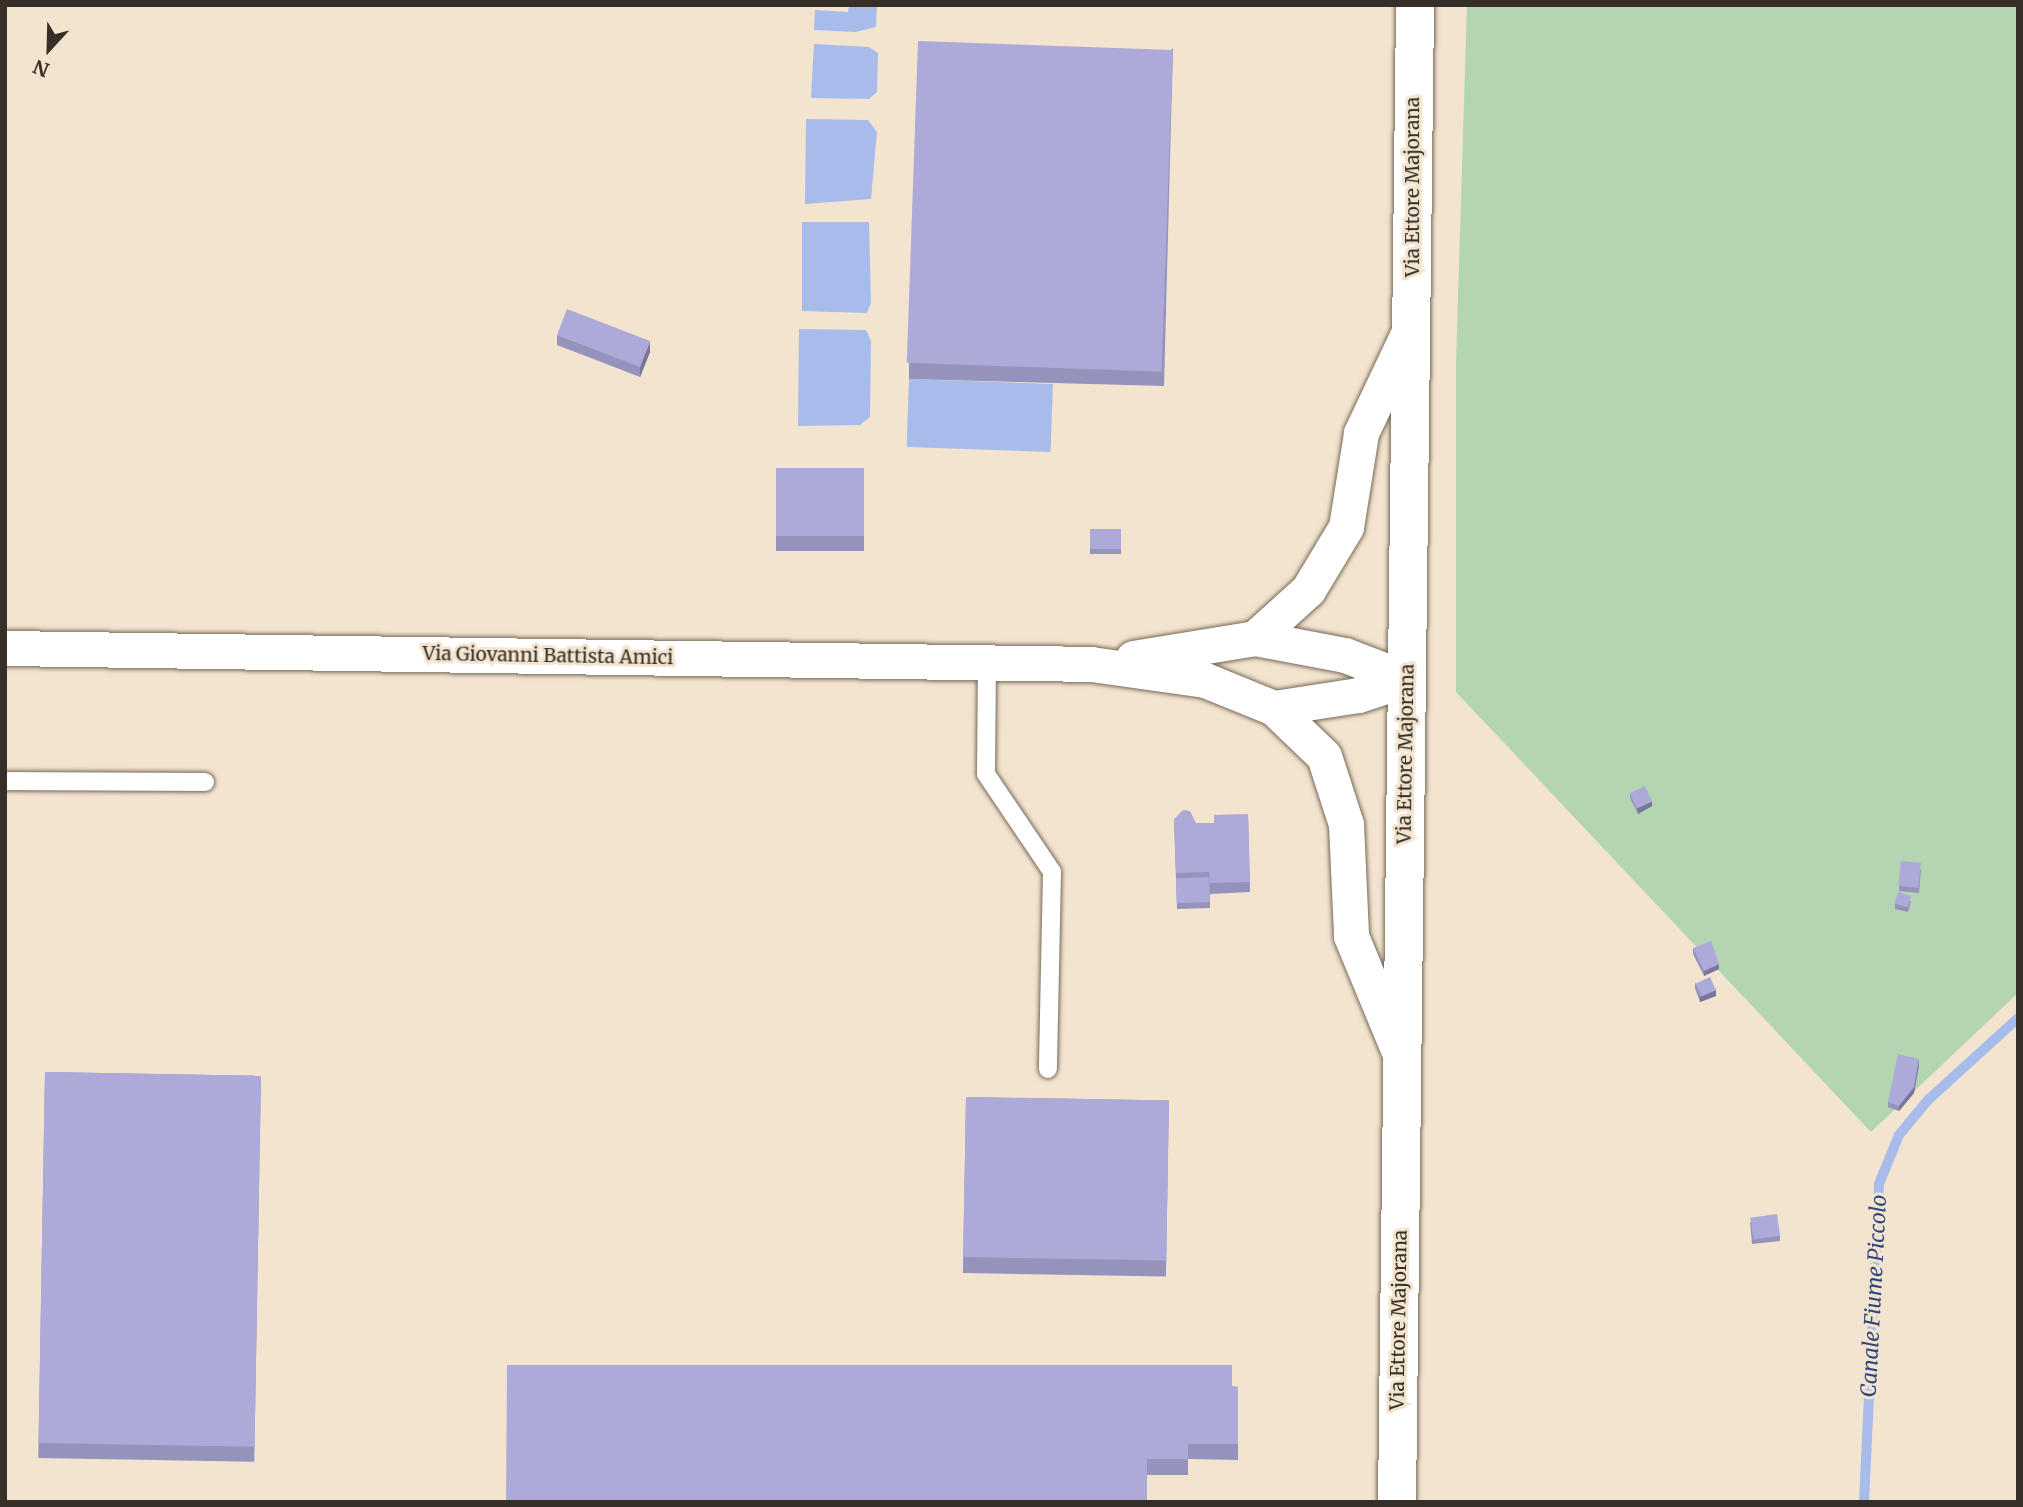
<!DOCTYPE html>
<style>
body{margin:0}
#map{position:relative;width:2023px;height:1507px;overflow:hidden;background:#f3e4cf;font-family:Merriweather,serif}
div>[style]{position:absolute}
.green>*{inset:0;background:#b4d5b1}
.water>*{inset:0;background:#a7bcea;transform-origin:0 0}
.stream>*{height:10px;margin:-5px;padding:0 5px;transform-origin:5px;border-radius:5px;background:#a7bcea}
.roads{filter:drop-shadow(0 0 2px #776957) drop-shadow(0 0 2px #776957)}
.lane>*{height:18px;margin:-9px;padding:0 9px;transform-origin:9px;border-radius:9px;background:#fff}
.street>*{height:35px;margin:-17.5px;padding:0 17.5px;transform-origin:17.5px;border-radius:17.5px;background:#fff}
.secondary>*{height:38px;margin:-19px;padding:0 19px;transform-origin:19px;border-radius:19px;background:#fff}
.wall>*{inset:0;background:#9592bb;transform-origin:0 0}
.shaded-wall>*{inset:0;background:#797799}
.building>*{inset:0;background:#adaada;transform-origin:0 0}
span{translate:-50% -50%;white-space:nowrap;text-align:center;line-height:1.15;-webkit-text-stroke:6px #f3e4cf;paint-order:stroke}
.street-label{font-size:19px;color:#352f27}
.water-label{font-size:21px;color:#2d457d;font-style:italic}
.frame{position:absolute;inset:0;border:7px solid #352f27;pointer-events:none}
.north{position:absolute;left:14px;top:14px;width:70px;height:70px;-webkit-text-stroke:5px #f3e4cf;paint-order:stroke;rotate:202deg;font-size:19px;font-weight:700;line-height:28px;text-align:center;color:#352f27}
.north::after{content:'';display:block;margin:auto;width:24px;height:32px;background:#352f27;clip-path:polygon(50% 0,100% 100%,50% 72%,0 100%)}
</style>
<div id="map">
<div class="green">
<div style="clip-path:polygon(1467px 5px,2018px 5px,2018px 993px,1871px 1132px,1456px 692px,1456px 363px)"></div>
</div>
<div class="water">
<div style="clip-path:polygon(849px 5px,877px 5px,876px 27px,855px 32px,814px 30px,815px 10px,848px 12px)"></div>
<div style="clip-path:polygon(814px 44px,869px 47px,878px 53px,877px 92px,869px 99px,811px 98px)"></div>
<div style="clip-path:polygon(806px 119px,868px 120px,877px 132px,871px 199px,805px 204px)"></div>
<div style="clip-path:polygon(802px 222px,869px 222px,871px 303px,867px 313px,802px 311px)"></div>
<div style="clip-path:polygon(799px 329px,866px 330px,871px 341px,870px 417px,860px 425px,798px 426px)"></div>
<div style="left:909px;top:379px;width:144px;height:68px;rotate:2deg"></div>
</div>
<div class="stream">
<div style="left:1864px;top:1502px;width:318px;rotate:-87.3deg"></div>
<div style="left:1879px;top:1184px;width:53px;rotate:-67.8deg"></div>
<div style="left:1899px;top:1135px;width:45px;rotate:-50.4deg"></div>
<div style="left:1928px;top:1100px;width:122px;rotate:-42.3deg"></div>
</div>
<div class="roads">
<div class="lane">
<div style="left:987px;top:662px;width:112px;rotate:90.5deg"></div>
<div style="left:986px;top:774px;width:118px;rotate:56deg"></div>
<div style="left:1052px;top:872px;width:197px;rotate:91.2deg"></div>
<div style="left:5px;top:781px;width:200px;rotate:0.3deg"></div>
</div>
<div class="street">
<div style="left:1255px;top:638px;width:72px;rotate:-42.2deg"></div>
<div style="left:1308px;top:590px;width:74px;rotate:-58.9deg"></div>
<div style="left:1346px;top:527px;width:95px;rotate:-80.9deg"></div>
<div style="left:1361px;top:433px;width:117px;rotate:-64.7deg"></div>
<div style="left:5px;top:648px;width:1086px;rotate:0.84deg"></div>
<div style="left:1091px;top:664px;width:115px;rotate:8deg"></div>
<div style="left:1205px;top:680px;width:74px;rotate:22.1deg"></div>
<div style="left:1274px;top:708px;width:69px;rotate:43.8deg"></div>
<div style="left:1324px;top:756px;width:71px;rotate:72.1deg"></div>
<div style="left:1346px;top:824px;width:112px;rotate:87.4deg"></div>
<div style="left:1351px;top:936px;width:133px;rotate:67.5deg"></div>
<div style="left:1133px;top:658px;width:124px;rotate:-9.3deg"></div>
<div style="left:1255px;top:638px;width:92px;rotate:10.7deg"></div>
<div style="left:1345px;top:655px;width:66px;rotate:21.2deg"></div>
<div style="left:1274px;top:708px;width:85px;rotate:-8.8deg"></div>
<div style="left:1358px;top:695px;width:52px;rotate:-18.1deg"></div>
</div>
<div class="secondary">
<div style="left:1397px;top:1502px;width:1497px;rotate:-89.31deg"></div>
</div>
</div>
<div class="wall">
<div style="clip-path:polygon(1173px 48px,1164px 386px,909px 379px,909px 363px)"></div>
<div style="clip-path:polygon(557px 335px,650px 352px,640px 377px,557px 345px)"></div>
<div style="left:776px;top:468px;width:88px;height:83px"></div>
<div style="left:1090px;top:529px;width:31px;height:25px"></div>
<div style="clip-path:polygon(1630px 793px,1652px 806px,1638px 814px,1630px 798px)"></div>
<div style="clip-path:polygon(1248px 814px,1250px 892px,1210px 894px,1210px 908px,1177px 909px,1174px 819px,1196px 823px,1214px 823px)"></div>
<div style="clip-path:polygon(1921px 869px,1919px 893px,1899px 891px,1899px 886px)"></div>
<div style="clip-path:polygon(1911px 901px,1908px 912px,1895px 909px,1895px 904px)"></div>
<div style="clip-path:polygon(1693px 948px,1719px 969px,1704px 976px,1693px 954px)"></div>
<div style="clip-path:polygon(1695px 983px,1716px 996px,1700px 1002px,1695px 988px)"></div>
<div style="clip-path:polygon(1919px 1065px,1914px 1093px,1899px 1111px,1888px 1107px,1888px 1102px)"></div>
<div style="left:45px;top:1072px;width:216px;height:386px;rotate:1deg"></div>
<div style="left:966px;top:1097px;width:203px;height:176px;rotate:1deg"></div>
<div style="clip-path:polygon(1750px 1222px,1780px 1236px,1780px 1241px,1752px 1244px)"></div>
<div style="clip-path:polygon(1232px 1386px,1238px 1387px,1238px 1460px,1188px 1459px,1188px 1475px,1147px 1475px,506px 1502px)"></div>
</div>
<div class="shaded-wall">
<div style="clip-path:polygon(650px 341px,650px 352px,640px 377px,640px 367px)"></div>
<div style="clip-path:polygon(1652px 801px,1652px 806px,1638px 814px,1638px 808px)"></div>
<div style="clip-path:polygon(1719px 964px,1719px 969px,1704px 976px,1704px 971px)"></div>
<div style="clip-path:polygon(1716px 990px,1716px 996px,1700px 1002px,1700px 997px)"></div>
<div style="clip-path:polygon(1919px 1059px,1919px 1065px,1914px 1093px,1899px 1111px,1899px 1106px)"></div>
</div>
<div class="building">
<div style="left:918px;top:41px;width:255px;height:322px;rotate:2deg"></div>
<div style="left:567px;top:309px;width:89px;height:28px;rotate:21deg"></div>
<div style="left:776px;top:468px;width:88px;height:68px"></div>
<div style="left:1090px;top:529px;width:31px;height:20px"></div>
<div style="left:1645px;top:786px;width:17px;height:17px;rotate:65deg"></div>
<div style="clip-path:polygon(1183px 810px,1190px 811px,1196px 823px,1214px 823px,1214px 815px,1248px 814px,1250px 882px,1210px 883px,1209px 872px,1176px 873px,1174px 819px)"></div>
<div style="left:1901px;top:861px;width:20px;height:25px;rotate:6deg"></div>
<div style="left:1209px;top:877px;width:25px;height:33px;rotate:88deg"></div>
<div style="left:1898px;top:892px;width:14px;height:12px;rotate:17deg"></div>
<div style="clip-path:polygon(1711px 941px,1719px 964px,1704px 971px,1693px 948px)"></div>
<div style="left:1710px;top:977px;width:14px;height:16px;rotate:65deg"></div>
<div style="clip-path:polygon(1898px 1054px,1919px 1059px,1914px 1087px,1899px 1106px,1888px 1102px)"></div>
<div style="left:45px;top:1072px;width:216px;height:371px;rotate:1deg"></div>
<div style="left:966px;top:1097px;width:203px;height:160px;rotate:1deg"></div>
<div style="left:1777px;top:1214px;width:22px;height:27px;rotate:82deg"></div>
<div style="clip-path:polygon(507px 1365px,1232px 1365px,1232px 1386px,1238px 1387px,1238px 1444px,1188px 1444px,1188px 1459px,1147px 1459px,1147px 1502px,506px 1502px)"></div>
</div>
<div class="street-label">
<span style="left:1413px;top:187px;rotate:-90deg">Via Ettore Majorana</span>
<span style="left:548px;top:656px;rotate:1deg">Via Giovanni Battista Amici</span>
<span style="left:1406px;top:754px;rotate:-89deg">Via Ettore Majorana</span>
<span style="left:1399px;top:1320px;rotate:-89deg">Via Ettore Majorana</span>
</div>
<div class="water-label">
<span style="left:1874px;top:1296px;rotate:-87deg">Canale Fiume Piccolo</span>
</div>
<div class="frame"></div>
<div class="north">N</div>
</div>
